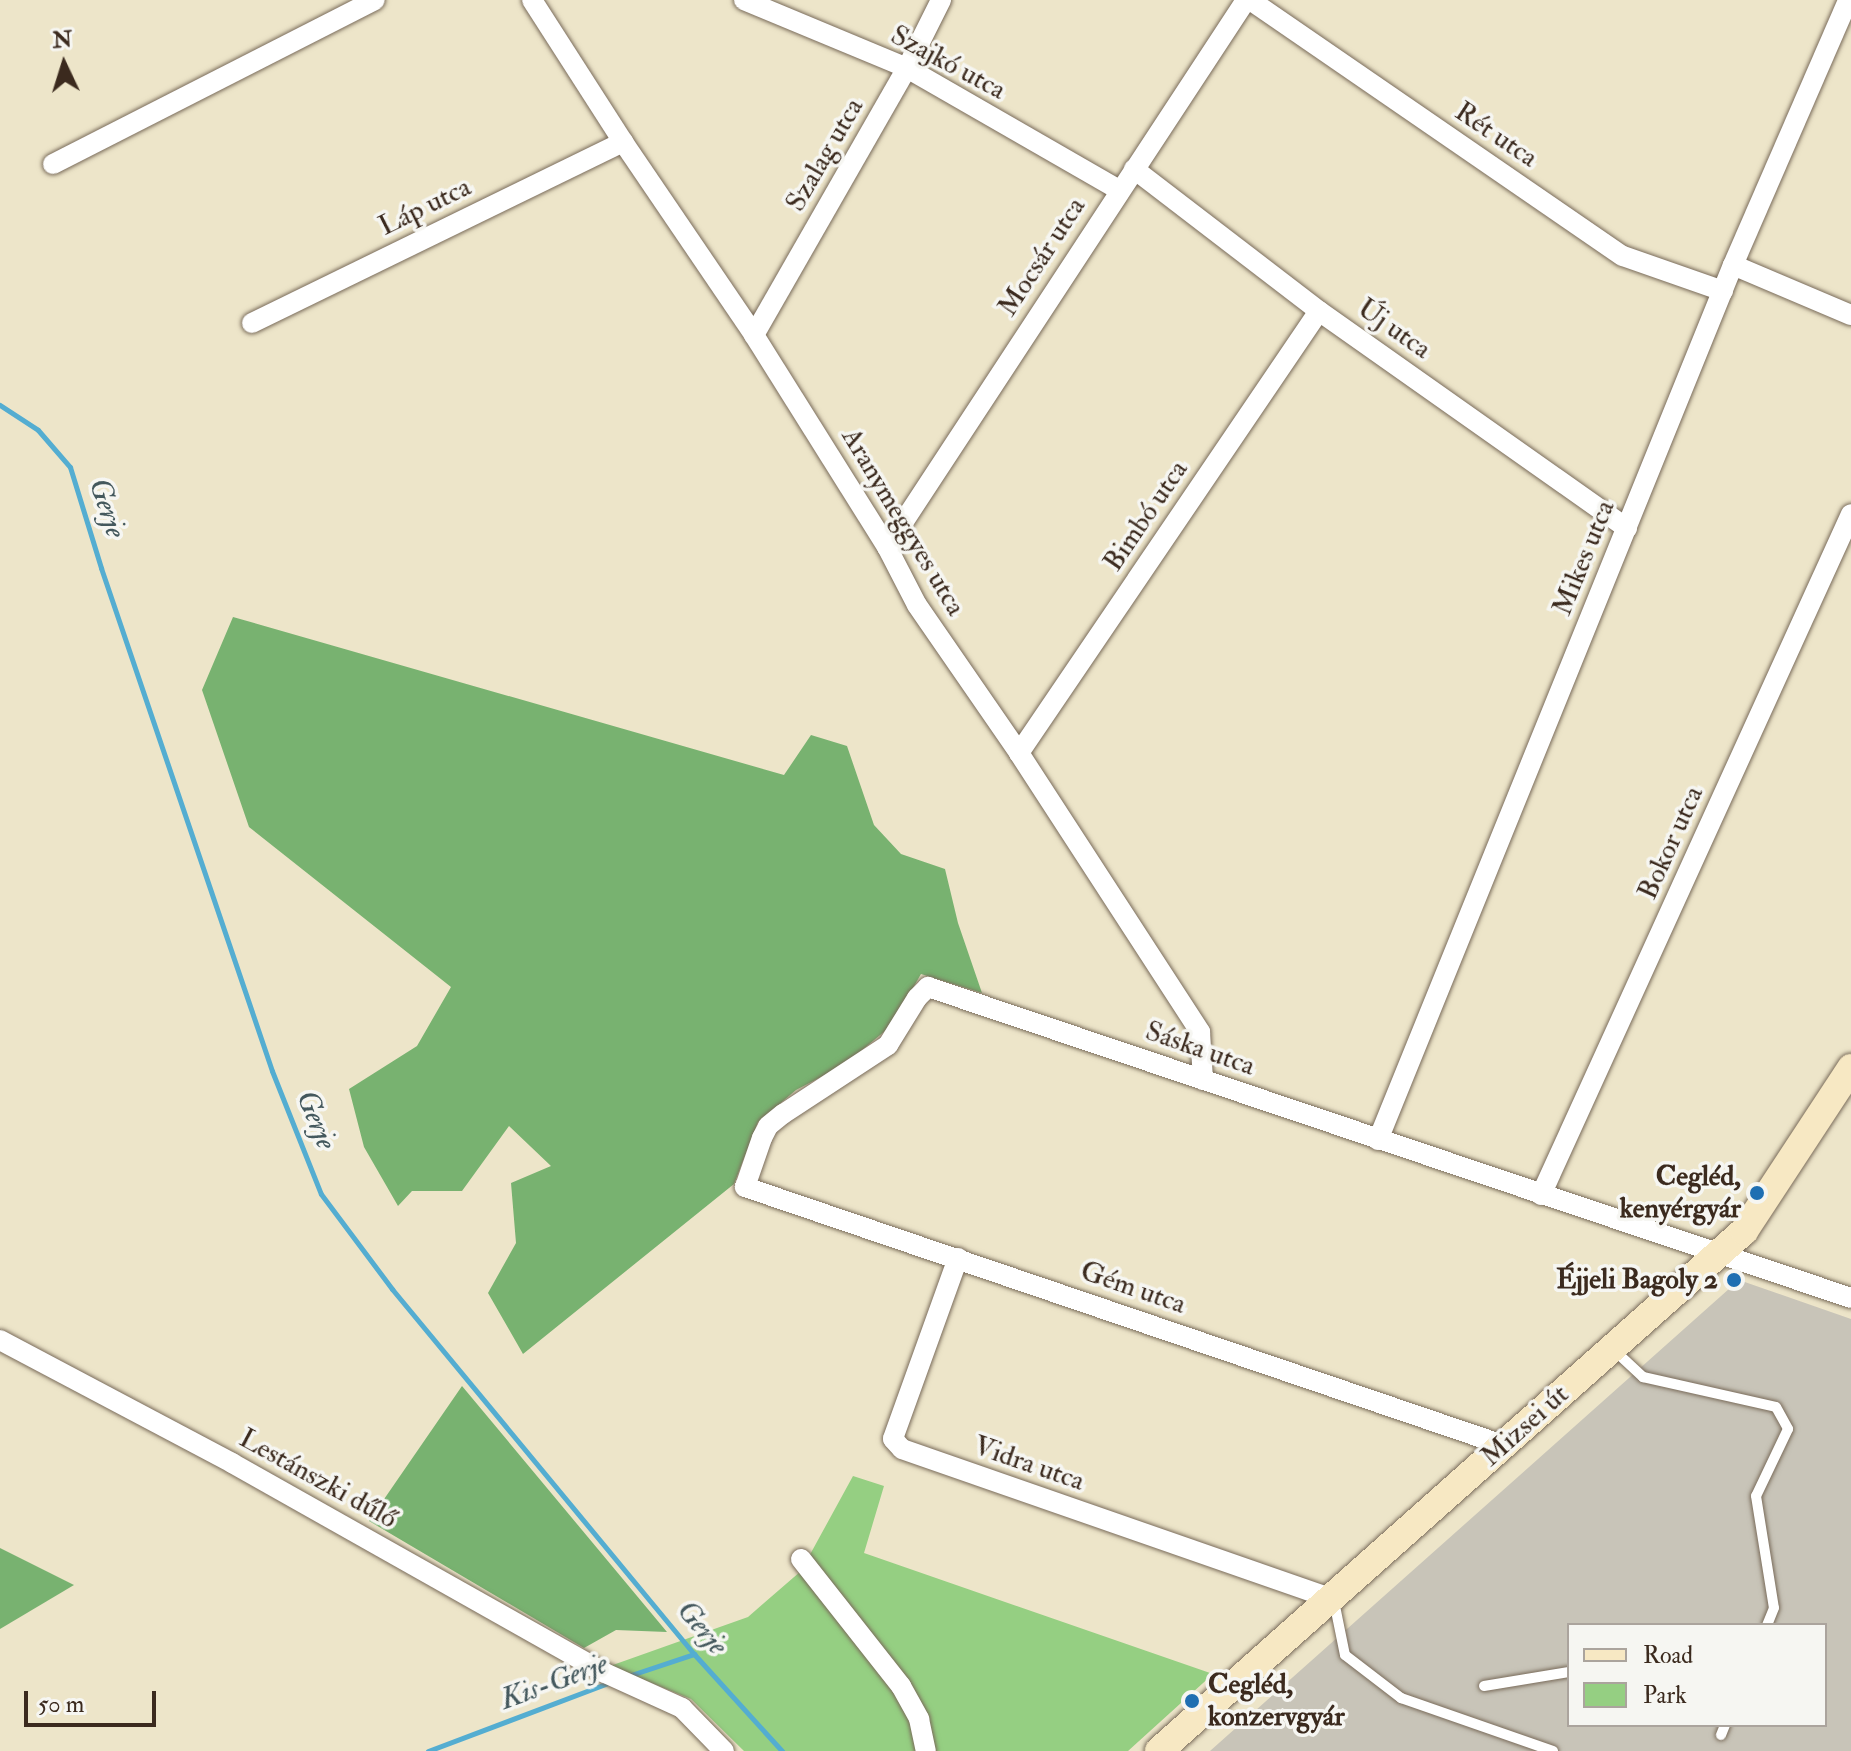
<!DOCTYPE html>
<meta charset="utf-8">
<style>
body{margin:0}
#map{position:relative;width:1851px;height:1751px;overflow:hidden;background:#ede5c9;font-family:"IM FELL Double Pica",serif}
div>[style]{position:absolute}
.industrial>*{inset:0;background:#c8c4b8}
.green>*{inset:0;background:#95cf82}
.forest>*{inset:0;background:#78b270}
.stream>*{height:5px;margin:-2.5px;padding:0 2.5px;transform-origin:2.5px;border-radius:2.5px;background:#54add1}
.roads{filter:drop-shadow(0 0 2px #796b5a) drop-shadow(0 0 2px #796b5a)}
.lane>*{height:10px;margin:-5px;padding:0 5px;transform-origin:5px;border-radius:5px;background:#fff}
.street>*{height:20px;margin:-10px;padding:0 10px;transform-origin:10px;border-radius:10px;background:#fff}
.secondary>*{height:28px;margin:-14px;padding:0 14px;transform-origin:14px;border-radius:14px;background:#f7e8c3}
.dots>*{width:22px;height:22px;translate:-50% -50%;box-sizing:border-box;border:4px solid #f6f6f2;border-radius:50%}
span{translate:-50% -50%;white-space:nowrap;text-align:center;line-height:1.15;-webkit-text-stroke:7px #f6f6f2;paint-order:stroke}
.street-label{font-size:28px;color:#3b2a1e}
.poi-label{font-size:28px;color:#3b2a1e;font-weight:700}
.right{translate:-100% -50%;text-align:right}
.left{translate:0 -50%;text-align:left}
.water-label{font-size:30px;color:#44585d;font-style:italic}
.legend{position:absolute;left:1567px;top:1623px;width:260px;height:104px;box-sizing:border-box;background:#f6f6f2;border:2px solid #aba49d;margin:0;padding:10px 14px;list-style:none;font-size:24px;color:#3b2a1e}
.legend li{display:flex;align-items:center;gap:16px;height:40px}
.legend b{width:40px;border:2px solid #aba49d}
.north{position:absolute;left:24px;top:24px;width:80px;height:80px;-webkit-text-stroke:6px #f6f6f2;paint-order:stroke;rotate:356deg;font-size:22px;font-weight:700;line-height:32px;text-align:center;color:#3b2a1e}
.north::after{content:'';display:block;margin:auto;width:28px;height:36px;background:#3b2a1e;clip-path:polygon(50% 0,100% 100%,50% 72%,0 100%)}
.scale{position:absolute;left:24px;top:1691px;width:132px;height:36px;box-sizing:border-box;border:4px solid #3b2a1e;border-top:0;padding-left:10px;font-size:24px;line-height:28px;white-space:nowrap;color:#3b2a1e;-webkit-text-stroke:6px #f6f6f2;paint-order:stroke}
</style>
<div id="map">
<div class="industrial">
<div style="clip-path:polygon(evenodd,1739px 1280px,1851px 1319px,1851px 1751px,1210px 1751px,1739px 1280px,1569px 1625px,1825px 1625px,1825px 1725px,1569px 1725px,1569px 1625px)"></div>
</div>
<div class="green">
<div style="clip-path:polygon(853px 1476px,884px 1486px,864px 1553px,1213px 1674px,1128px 1751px,744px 1751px,691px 1699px,610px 1666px,748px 1617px,801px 1571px)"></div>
</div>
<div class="forest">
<div style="clip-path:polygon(233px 617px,784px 775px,811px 735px,847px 746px,874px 825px,901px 854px,945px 869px,958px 923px,982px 993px,921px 974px,891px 1026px,844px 1065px,796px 1090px,758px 1122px,734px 1184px,523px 1354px,488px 1293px,516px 1243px,511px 1183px,551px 1166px,509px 1126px,462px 1191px,412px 1191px,398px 1206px,364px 1147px,349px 1089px,417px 1046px,451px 987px,249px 827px,202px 690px)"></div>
<div style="clip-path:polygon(462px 1386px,667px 1632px,616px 1630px,584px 1648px,369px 1521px)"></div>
<div style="clip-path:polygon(0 1548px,74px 1585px,0 1629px)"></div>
</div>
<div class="stream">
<div style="left:0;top:405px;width:45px;rotate:33.3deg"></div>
<div style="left:38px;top:430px;width:49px;rotate:49.1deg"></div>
<div style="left:70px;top:467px;width:106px;rotate:72.9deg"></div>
<div style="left:101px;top:568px;width:531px;rotate:71.22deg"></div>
<div style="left:272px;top:1071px;width:132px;rotate:68.3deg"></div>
<div style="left:321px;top:1194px;width:119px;rotate:53.2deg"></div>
<div style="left:392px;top:1289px;width:474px;rotate:50.4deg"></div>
<div style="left:694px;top:1654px;width:131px;rotate:47.8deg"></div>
<div style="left:628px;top:1676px;width:70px;rotate:-18.4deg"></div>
<div style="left:428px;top:1751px;width:196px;rotate:-20.7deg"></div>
</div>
<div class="roads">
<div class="lane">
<div style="left:1614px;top:1350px;width:40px;rotate:43deg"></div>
<div style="left:1643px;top:1377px;width:136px;rotate:12.7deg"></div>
<div style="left:1776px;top:1407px;width:25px;rotate:61deg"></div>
<div style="left:1788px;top:1429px;width:74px;rotate:115.5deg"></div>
<div style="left:1756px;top:1496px;width:113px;rotate:80.9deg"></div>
<div style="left:1774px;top:1608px;width:18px;rotate:112deg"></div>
<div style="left:1334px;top:1601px;width:55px;rotate:78.5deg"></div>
<div style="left:1345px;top:1655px;width:71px;rotate:37.5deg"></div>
<div style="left:1401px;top:1698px;width:161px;rotate:19.2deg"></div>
<div style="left:1484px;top:1686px;width:86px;rotate:-9.4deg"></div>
<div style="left:1721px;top:1735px;width:11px;rotate:-68deg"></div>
</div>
<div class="street">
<div style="left:532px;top:0;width:169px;rotate:57.3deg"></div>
<div style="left:623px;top:142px;width:233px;rotate:55.8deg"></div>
<div style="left:754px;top:335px;width:250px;rotate:57.9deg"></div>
<div style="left:887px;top:547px;width:65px;rotate:62.7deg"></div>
<div style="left:917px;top:605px;width:180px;rotate:55.4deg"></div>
<div style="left:1019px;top:753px;width:333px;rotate:57deg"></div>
<div style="left:1200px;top:1032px;width:48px;rotate:86.4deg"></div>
<div style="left:744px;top:0;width:177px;rotate:22.6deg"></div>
<div style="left:907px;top:68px;width:245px;rotate:29.9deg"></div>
<div style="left:1250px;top:0;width:452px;rotate:34.5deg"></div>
<div style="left:1623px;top:256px;width:106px;rotate:19.3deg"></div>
<div style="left:53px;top:164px;width:361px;rotate:-27deg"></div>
<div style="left:1134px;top:169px;width:233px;rotate:37.5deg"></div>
<div style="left:1319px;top:311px;width:377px;rotate:35.2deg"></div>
<div style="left:1733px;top:265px;width:128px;rotate:23deg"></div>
<div style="left:252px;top:323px;width:413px;rotate:-26deg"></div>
<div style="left:754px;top:335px;width:308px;rotate:-60.2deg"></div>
<div style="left:907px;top:68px;width:76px;rotate:-63.4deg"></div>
<div style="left:887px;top:547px;width:654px;rotate:-56.72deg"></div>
<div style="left:1019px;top:753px;width:534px;rotate:-55.83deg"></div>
<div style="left:1378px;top:1140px;width:944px;rotate:-67.92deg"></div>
<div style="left:1733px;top:265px;width:289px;rotate:-66.5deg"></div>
<div style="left:1541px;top:1195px;width:748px;rotate:-65.52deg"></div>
<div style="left:958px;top:1258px;width:192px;rotate:109.8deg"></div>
<div style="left:893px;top:1439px;width:13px;rotate:48deg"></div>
<div style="left:902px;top:1449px;width:456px;rotate:19.2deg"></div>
<div style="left:0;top:1340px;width:263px;rotate:27.9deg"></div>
<div style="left:232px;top:1463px;width:428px;rotate:29.4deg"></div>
<div style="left:605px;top:1673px;width:85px;rotate:24.4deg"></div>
<div style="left:682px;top:1708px;width:60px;rotate:45.7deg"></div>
<div style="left:1503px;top:1445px;width:801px;rotate:-161.2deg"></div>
<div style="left:745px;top:1187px;width:52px;rotate:-70.9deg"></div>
<div style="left:762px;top:1138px;width:13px;rotate:-63deg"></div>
<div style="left:768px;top:1126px;width:19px;rotate:-39deg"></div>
<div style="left:783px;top:1114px;width:126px;rotate:-33.3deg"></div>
<div style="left:888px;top:1045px;width:55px;rotate:-58.3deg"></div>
<div style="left:917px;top:998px;width:16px;rotate:-45deg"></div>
<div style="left:928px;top:987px;width:974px;rotate:18.62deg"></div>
<div style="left:801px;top:1559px;width:162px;rotate:51.8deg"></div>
<div style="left:901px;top:1686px;width:38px;rotate:61deg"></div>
<div style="left:919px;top:1719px;width:33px;rotate:78deg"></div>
</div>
<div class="secondary">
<div style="left:1159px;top:1751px;width:783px;rotate:-41.63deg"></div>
<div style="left:1744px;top:1231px;width:195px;rotate:-56.7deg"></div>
</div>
</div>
<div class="dots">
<div style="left:1757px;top:1193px;background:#1f6fb2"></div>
<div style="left:1734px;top:1280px;background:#1f6fb2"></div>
<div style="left:1192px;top:1701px;background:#1f6fb2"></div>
</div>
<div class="street-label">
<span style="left:948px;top:63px;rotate:28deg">Szajkó utca</span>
<span style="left:1496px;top:135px;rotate:34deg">Rét utca</span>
<span style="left:825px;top:155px;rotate:-60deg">Szalag utca</span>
<span style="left:425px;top:207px;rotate:-26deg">Láp utca</span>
<span style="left:1042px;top:257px;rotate:-57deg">Mocsár utca</span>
<span style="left:1394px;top:329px;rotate:35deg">Új utca</span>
<span style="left:1146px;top:516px;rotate:-56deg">Bimbó utca</span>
<span style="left:903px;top:522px;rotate:59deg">Aranymeggyes utca</span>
<span style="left:1584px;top:558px;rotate:-68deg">Mikes utca</span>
<span style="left:1671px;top:843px;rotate:-66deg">Bokor utca</span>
<span style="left:1200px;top:1049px;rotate:19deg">Sáska utca</span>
<span style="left:1133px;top:1288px;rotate:19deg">Gém utca</span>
<span style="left:1525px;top:1426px;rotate:-42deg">Mizsei út</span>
<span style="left:1029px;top:1464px;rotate:19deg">Vidra utca</span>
<span style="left:318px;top:1479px;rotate:29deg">Lestánszki dűlő</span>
</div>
<div class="poi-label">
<span class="right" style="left:1741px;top:1193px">Cegléd,<br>kenyérgyár</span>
<span class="right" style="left:1718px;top:1280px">Éjjeli Bagoly 2</span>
<span class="left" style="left:1208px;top:1701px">Cegléd,<br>konzervgyár</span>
</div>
<div class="water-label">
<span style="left:107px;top:508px;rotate:72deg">Gerje</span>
<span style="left:316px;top:1120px;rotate:68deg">Gerje</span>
<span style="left:702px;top:1628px;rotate:50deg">Gerje</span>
<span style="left:554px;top:1682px;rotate:-20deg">Kis-Gerje</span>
</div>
<ul class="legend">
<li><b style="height:10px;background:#f7e8c3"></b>Road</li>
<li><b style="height:22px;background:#95cf82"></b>Park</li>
</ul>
<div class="north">N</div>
<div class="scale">50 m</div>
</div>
